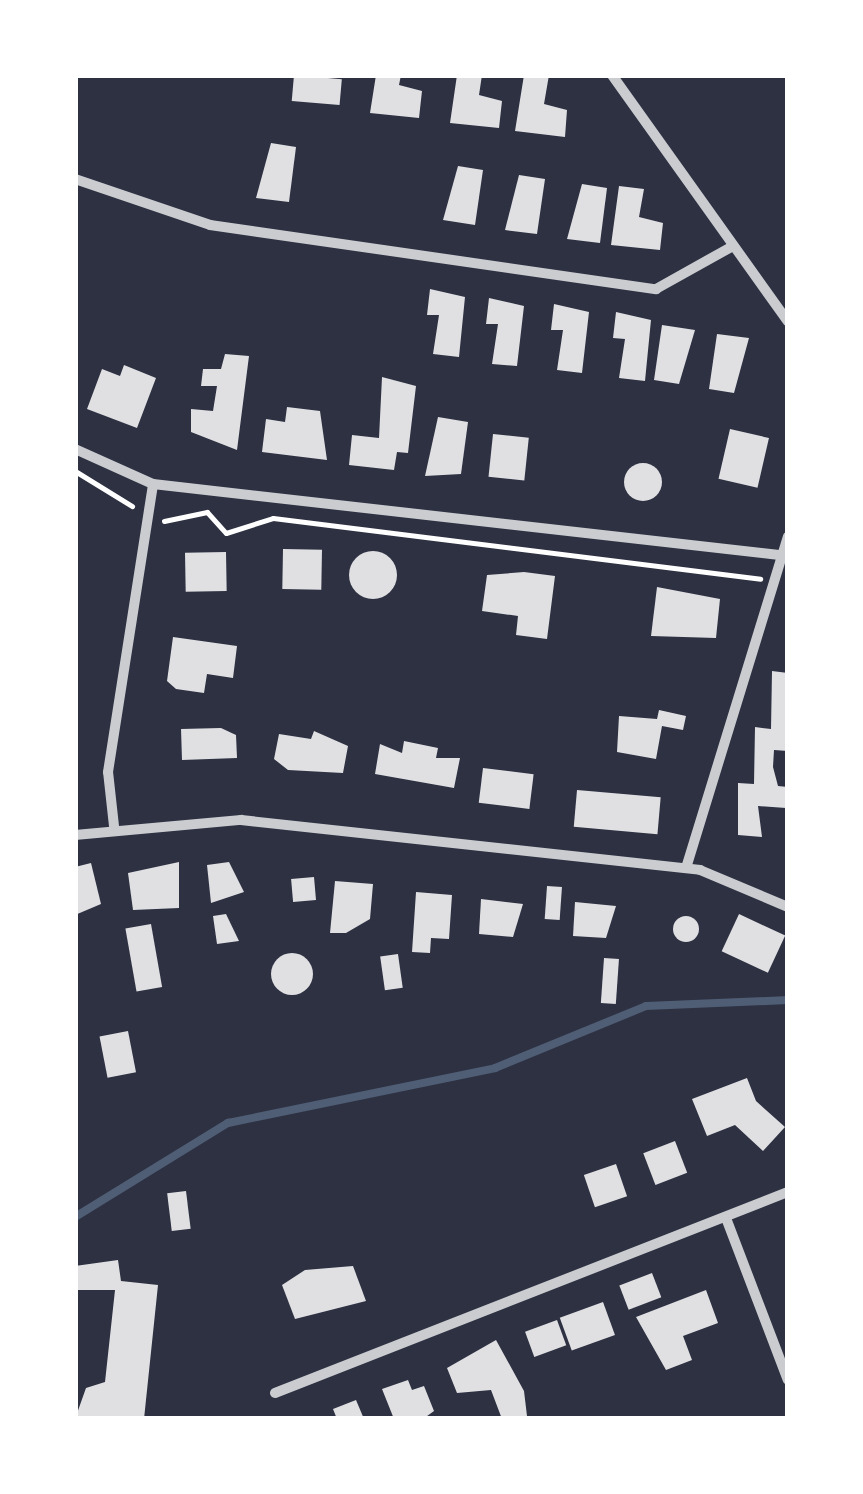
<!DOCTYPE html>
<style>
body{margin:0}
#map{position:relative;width:863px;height:1494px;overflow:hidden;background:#2d3142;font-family:Manrope,sans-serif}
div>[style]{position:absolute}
.stream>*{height:8px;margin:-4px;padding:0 4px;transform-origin:4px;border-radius:4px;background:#4f5d75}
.building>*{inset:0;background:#e0e0e3;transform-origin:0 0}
.round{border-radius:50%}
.path>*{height:5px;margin:-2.5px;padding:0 2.5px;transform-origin:2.5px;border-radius:2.5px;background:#fff}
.minor>*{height:10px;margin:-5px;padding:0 5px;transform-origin:5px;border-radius:5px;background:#caccd0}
span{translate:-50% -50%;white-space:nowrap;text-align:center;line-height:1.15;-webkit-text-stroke:8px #fff;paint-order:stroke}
.frame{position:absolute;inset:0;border:78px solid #fff;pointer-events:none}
</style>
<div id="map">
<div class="stream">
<div style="left:75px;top:1217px;width:180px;rotate:-31.6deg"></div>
<div style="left:228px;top:1123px;width:273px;rotate:-11.6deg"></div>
<div style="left:495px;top:1068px;width:163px;rotate:-22.3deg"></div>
<div style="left:646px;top:1006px;width:142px;rotate:-2.4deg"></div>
</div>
<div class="building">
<div style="left:294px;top:75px;width:48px;height:26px;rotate:5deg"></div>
<div style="clip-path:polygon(376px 75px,401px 75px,399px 85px,422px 91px,419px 118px,370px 113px)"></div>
<div style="clip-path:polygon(457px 75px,482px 75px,479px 95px,502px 101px,499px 128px,450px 123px)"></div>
<div style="clip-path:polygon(524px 75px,549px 75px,544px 104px,567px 110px,565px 137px,515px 131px)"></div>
<div style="clip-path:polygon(271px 143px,296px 147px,289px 202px,256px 198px)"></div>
<div style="clip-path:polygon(458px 166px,483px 170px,475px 225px,443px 220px)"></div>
<div style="clip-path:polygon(519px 175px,545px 179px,537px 234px,505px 230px)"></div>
<div style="clip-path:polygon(582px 184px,607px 188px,600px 243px,567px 239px)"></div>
<div style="clip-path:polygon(619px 186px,644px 189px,639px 217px,663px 223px,660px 250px,611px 245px)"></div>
<div style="clip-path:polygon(430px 289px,465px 297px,459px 357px,433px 354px,439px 315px,427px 315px)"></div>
<div style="clip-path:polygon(489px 298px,524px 306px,517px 366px,492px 364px,498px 324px,486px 324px)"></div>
<div style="clip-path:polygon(554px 304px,589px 312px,582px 373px,557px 370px,563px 330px,551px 330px)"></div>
<div style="clip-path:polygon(616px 312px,651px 320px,645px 381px,619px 378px,625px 339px,613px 338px)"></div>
<div style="clip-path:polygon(662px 325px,695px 330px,679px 384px,654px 380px)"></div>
<div style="clip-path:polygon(717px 334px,749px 338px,734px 393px,709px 389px)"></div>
<div style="clip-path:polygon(225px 354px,249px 356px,237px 450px,191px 432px,191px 409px,213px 411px,217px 386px,201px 386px,203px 369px,221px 369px)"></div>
<div style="clip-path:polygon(124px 365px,156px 378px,137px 428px,87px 409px,102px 369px,120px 376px)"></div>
<div style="clip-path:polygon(382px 377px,416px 386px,408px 453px,397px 452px,394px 470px,349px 465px,352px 435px,379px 438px)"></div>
<div style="clip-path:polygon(287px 407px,320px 411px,327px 460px,262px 452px,266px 419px,285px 422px)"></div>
<div style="clip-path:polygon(438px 417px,468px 422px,461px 474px,425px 476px)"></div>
<div style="left:730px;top:429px;width:40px;height:51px;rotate:13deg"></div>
<div style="left:493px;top:434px;width:36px;height:43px;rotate:6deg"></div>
<div class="round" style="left:624px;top:463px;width:38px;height:38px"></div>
<div style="left:283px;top:549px;width:39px;height:40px;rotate:1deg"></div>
<div class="round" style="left:349px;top:551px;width:48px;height:48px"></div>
<div style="left:226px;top:552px;width:39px;height:41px;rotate:89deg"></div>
<div style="clip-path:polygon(524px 572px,555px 576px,547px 639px,516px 635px,518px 616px,482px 611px,487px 575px)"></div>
<div style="clip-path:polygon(657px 587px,720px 599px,716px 638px,651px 636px)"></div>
<div style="clip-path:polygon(173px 637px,237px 646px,233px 678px,207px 674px,204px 693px,176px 689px,167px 681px)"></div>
<div style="clip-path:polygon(772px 671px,788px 673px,788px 751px,774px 750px,773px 767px,778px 786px,788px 787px,786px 808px,758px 806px,762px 837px,738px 835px,738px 783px,754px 784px,755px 727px,771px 729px)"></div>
<div style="clip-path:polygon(659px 710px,686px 716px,683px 730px,662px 726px,656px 759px,617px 752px,619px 716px,657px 719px)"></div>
<div style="clip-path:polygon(221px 728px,236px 735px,237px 758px,182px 760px,181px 729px)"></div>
<div style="clip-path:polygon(314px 731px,348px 746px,343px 773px,288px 770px,274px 759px,279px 734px,311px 739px)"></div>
<div style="clip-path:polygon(404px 741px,438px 748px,436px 758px,460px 758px,454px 788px,375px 774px,380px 744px,402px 753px)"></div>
<div style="left:483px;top:768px;width:51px;height:35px;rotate:7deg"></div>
<div style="left:577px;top:790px;width:84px;height:37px;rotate:5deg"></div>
<div style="clip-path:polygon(179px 862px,179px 908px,133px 910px,128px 873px)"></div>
<div style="clip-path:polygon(229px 862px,244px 892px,211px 903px,207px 865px)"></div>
<div style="clip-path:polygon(91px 863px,101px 904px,75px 915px,75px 867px)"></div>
<div style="left:314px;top:877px;width:23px;height:23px;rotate:85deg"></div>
<div style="clip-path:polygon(335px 881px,373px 884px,370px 919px,346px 933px,330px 933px)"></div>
<div style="left:547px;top:886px;width:15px;height:33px;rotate:4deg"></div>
<div style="clip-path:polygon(416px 892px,452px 895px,449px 939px,431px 938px,430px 953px,412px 952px)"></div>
<div style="clip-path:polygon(481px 899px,523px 904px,513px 937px,479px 934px)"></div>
<div style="clip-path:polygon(575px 902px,616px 906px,606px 938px,573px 936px)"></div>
<div style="clip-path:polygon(226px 914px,239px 941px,217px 944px,213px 916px)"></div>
<div style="left:739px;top:914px;width:51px;height:41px;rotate:25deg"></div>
<div class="round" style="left:673px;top:916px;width:26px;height:26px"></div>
<div style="left:151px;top:924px;width:64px;height:26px;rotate:80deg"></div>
<div class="round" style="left:271px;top:953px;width:42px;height:42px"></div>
<div style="left:398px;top:954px;width:34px;height:18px;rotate:82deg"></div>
<div style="left:604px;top:958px;width:15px;height:45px;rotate:4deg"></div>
<div style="left:128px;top:1031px;width:42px;height:29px;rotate:79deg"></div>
<div style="clip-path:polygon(747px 1078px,756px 1101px,785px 1127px,763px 1151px,735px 1125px,707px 1136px,692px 1099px)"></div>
<div style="left:675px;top:1141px;width:34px;height:34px;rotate:69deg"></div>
<div style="left:616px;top:1164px;width:34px;height:34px;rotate:71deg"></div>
<div style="left:186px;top:1191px;width:38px;height:19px;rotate:83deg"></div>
<div style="clip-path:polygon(118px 1260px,121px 1281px,158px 1285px,144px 1419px,75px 1419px,86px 1388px,105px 1382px,115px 1290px,75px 1290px,75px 1266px)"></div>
<div style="clip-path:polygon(353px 1266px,366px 1301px,295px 1319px,282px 1285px,305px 1270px)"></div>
<div style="left:652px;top:1273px;width:26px;height:35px;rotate:69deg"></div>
<div style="clip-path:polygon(706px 1290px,718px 1323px,683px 1336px,692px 1360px,666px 1370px,636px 1317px)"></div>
<div style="left:603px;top:1302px;width:35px;height:46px;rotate:70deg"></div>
<div style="left:557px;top:1320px;width:27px;height:34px;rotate:70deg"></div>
<div style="clip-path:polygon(496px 1340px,524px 1391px,527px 1416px,519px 1419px,502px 1419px,491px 1390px,457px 1393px,447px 1368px)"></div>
<div style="clip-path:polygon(408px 1380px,412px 1390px,424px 1386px,434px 1411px,423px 1419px,394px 1419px,382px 1389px)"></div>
<div style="clip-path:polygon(356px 1400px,364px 1419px,337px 1419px,333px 1409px)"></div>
</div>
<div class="path">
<div style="left:75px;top:471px;width:67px;rotate:31.6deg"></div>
<div style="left:164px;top:521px;width:44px;rotate:-11.8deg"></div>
<div style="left:207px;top:512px;width:28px;rotate:48deg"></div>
<div style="left:226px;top:533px;width:49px;rotate:-17.7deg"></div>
<div style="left:273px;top:518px;width:491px;rotate:7.1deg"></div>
</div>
<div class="minor">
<div style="left:612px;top:75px;width:303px;rotate:54.5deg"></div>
<div style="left:75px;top:179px;width:143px;rotate:18.8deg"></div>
<div style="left:210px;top:225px;width:451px;rotate:8.2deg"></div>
<div style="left:656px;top:289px;width:86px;rotate:-29.2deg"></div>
<div style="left:75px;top:449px;width:85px;rotate:24.2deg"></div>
<div style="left:153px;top:484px;width:639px;rotate:6.47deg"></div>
<div style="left:114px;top:826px;width:54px;rotate:-96.3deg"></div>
<div style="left:108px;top:772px;width:291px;rotate:-81.1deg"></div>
<div style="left:75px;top:835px;width:167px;rotate:-5.2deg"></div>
<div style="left:241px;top:820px;width:462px;rotate:6.2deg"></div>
<div style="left:700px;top:870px;width:95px;rotate:22.8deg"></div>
<div style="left:686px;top:868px;width:347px;rotate:-72.9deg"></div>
<div style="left:726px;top:1218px;width:173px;rotate:69.1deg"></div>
<div style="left:275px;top:1393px;width:551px;rotate:-21.4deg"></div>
</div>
<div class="frame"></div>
</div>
